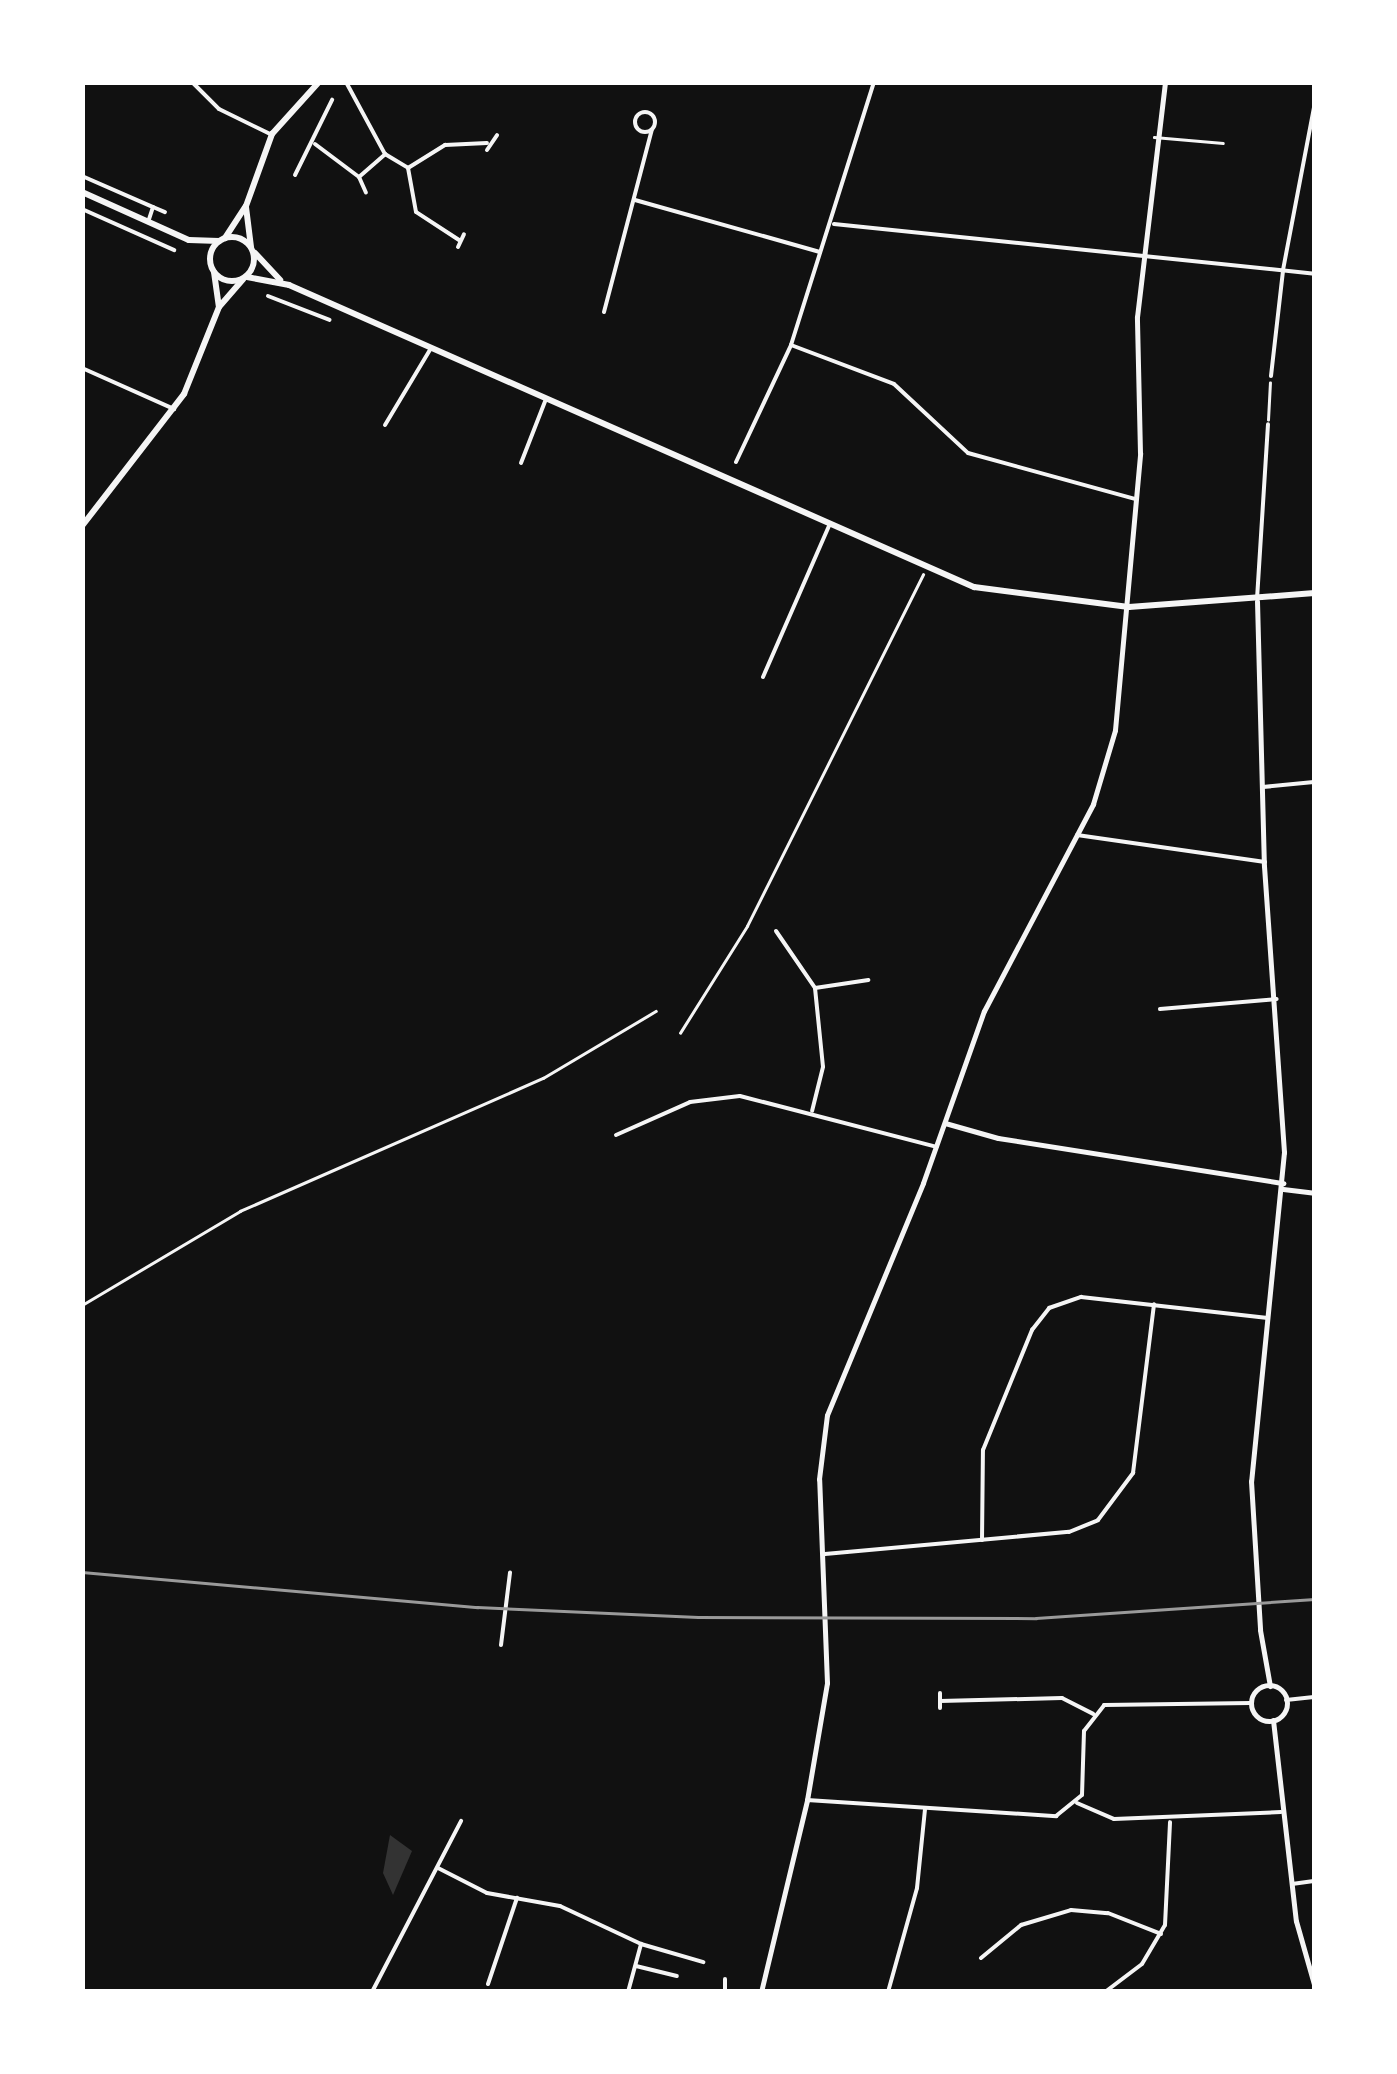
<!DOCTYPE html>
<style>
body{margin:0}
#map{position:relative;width:1397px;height:2074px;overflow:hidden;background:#111;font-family:Literata,serif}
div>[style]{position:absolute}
.water>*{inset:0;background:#333}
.path>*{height:2.5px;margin:-1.25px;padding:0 1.25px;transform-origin:1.25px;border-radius:1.25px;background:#f5f5f5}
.service>*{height:2.5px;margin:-1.25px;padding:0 1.25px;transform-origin:1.25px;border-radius:1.25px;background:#f5f5f5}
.minor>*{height:4px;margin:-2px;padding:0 2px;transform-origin:2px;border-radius:2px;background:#f5f5f5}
.minor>.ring{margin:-2px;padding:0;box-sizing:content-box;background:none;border:4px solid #f5f5f5;border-radius:50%}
.tertiary>*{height:5px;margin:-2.5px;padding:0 2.5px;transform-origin:2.5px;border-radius:2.5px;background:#f5f5f5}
.tertiary>.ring{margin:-2.5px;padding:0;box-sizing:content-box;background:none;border:5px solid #f5f5f5;border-radius:50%}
.secondary>*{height:6px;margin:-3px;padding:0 3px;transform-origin:3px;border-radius:3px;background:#f5f5f5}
.primary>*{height:6px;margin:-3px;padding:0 3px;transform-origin:3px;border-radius:3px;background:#f5f5f5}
.primary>.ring{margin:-3px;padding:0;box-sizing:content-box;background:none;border:6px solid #f5f5f5;border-radius:50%}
.rail>*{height:2.5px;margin:-1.25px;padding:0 1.25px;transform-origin:1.25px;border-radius:1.25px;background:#9a9a9a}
span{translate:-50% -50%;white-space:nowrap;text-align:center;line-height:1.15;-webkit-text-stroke:10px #fff;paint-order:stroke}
.frame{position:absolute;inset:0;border:85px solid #fff;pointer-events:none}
</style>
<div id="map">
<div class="water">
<div style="clip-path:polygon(390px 1835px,412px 1851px,393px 1895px,383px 1873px)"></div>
</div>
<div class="path">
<div style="left:1268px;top:420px;width:37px;rotate:-87deg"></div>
<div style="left:680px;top:1033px;width:126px;rotate:-57.9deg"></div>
<div style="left:747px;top:926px;width:393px;rotate:-63.4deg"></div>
<div style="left:82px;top:1305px;width:184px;rotate:-30.7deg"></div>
<div style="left:240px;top:1211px;width:331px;rotate:-23.7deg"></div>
<div style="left:543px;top:1078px;width:131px;rotate:-30.7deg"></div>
</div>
<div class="service">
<div style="left:1154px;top:137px;width:69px;rotate:5deg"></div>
</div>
<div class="minor">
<div style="left:192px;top:82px;width:38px;rotate:45deg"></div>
<div style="left:219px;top:109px;width:57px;rotate:26.1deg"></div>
<div style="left:346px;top:82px;width:82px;rotate:61.6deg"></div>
<div style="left:385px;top:154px;width:27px;rotate:31deg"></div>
<div class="ring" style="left:635px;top:112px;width:16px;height:16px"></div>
<div style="left:315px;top:144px;width:55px;rotate:36.9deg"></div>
<div style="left:359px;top:177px;width:35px;rotate:-41deg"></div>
<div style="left:487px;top:150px;width:18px;rotate:-56deg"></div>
<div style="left:295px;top:175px;width:84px;rotate:-63.7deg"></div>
<div style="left:82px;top:176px;width:77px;rotate:23.6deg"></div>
<div style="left:153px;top:207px;width:16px;rotate:108deg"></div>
<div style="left:359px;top:177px;width:17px;rotate:66deg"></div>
<div style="left:635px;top:200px;width:192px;rotate:15.7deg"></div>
<div style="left:153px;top:207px;width:13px;rotate:23deg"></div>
<div style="left:82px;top:209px;width:101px;rotate:24deg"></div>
<div style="left:834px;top:224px;width:483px;rotate:5.9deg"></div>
<div style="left:459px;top:240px;width:51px;rotate:-146.9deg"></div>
<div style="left:416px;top:212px;width:45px;rotate:-100.3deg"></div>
<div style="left:408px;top:168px;width:44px;rotate:-31.9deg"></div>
<div style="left:445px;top:145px;width:42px;rotate:-2.7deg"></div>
<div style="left:458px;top:247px;width:14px;rotate:-65deg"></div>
<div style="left:268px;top:296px;width:66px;rotate:21.2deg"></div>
<div style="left:604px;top:312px;width:189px;rotate:-75.3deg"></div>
<div style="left:791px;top:345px;width:110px;rotate:20.7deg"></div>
<div style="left:894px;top:384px;width:101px;rotate:43deg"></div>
<div style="left:968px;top:453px;width:173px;rotate:15.4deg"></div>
<div style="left:82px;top:368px;width:101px;rotate:24deg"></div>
<div style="left:1271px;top:376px;width:107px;rotate:-83.5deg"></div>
<div style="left:1283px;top:270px;width:166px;rotate:-79.2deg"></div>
<div style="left:385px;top:425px;width:90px;rotate:-59.1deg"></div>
<div style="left:736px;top:462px;width:129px;rotate:-64.8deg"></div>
<div style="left:791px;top:345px;width:276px;rotate:-72.5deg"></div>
<div style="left:521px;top:463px;width:69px;rotate:-68.7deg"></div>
<div style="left:1257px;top:599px;width:175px;rotate:-86.4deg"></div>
<div style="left:763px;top:677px;width:165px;rotate:-66.4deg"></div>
<div style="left:1263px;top:787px;width:51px;rotate:-5.6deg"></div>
<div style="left:1077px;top:835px;width:190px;rotate:8.2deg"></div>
<div style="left:776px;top:931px;width:69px;rotate:55.6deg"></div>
<div style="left:815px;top:988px;width:79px;rotate:84.2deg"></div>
<div style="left:823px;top:1067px;width:45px;rotate:104deg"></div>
<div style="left:815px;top:988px;width:54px;rotate:-8.6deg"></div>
<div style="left:1160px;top:1009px;width:117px;rotate:-4.9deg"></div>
<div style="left:616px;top:1135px;width:81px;rotate:-24deg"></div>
<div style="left:690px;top:1102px;width:50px;rotate:-6.8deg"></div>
<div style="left:740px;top:1096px;width:203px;rotate:14.5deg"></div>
<div style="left:982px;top:1540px;width:90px;rotate:-89.4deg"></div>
<div style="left:983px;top:1450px;width:130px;rotate:-67.8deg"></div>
<div style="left:1032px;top:1330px;width:28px;rotate:-52deg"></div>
<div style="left:1049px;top:1308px;width:34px;rotate:-19deg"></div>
<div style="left:1081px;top:1297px;width:188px;rotate:6.4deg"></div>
<div style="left:825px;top:1554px;width:245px;rotate:-5.2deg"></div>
<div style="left:1069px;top:1532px;width:31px;rotate:-22deg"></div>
<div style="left:1098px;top:1520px;width:59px;rotate:-53.3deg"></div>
<div style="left:1133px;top:1473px;width:170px;rotate:-82.9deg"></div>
<div style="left:501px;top:1645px;width:73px;rotate:-82.9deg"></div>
<div style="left:940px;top:1693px;width:15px;rotate:90deg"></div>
<div style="left:1286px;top:1700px;width:28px;rotate:-6deg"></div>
<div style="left:940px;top:1701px;width:122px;rotate:-1.4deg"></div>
<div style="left:1062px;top:1698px;width:35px;rotate:27deg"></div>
<div style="left:807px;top:1800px;width:250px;rotate:3.7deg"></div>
<div style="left:1056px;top:1816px;width:33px;rotate:-39deg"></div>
<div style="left:1082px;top:1795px;width:64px;rotate:-88.2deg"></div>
<div style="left:1084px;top:1731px;width:33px;rotate:-52deg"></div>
<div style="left:1104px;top:1705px;width:147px;rotate:-0.8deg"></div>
<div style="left:1077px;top:1803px;width:40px;rotate:23.4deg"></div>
<div style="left:1114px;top:1819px;width:167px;rotate:-2.4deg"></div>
<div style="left:438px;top:1868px;width:55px;rotate:27deg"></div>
<div style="left:487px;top:1893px;width:74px;rotate:10.1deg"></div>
<div style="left:560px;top:1906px;width:89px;rotate:25.1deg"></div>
<div style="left:641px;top:1944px;width:65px;rotate:16.2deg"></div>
<div style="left:1292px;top:1884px;width:22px;rotate:-8deg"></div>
<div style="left:981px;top:1958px;width:52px;rotate:-39.5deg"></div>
<div style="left:1021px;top:1925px;width:52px;rotate:-16.7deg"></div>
<div style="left:1071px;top:1910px;width:37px;rotate:5deg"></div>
<div style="left:1108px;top:1913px;width:57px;rotate:21.6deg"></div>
<div style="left:636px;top:1966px;width:42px;rotate:13.7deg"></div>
<div style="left:725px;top:1979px;width:13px;rotate:90deg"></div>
<div style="left:488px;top:1984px;width:91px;rotate:-71.4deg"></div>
<div style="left:372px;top:1992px;width:193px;rotate:-62.5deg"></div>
<div style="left:628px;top:1992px;width:50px;rotate:-74.8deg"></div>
<div style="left:888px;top:1992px;width:108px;rotate:-74.4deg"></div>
<div style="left:917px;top:1888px;width:79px;rotate:-84.2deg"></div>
<div style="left:1105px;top:1992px;width:46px;rotate:-37.1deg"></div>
<div style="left:1142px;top:1964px;width:45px;rotate:-59.5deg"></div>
<div style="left:1165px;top:1925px;width:103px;rotate:-87.2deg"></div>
</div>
<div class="tertiary">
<div style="left:1257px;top:601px;width:265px;rotate:88.5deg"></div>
<div style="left:1264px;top:866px;width:287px;rotate:86deg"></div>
<div style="left:1284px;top:1152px;width:331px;rotate:95.7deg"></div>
<div style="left:1251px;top:1481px;width:149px;rotate:86.5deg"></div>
<div style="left:1260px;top:1630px;width:57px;rotate:79.9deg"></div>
<div style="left:945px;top:1123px;width:55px;rotate:15.8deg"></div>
<div style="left:998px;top:1138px;width:289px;rotate:9deg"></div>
<div style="left:1283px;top:1189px;width:31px;rotate:7deg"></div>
<div class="ring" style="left:1251px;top:1685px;width:31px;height:31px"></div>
<div style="left:1273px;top:1720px;width:202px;rotate:83.5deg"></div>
<div style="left:1296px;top:1921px;width:66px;rotate:74.1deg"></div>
<div style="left:761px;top:1992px;width:197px;rotate:-76.5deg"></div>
<div style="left:807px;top:1800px;width:119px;rotate:-80.3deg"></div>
<div style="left:827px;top:1683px;width:204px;rotate:-92.2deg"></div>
<div style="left:819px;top:1479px;width:64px;rotate:-82.9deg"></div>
<div style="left:827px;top:1415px;width:251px;rotate:-67.5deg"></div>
<div style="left:923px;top:1183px;width:182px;rotate:-70.5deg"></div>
<div style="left:984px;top:1011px;width:234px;rotate:-62.2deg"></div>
<div style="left:1093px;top:804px;width:77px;rotate:-73.4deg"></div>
<div style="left:1115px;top:730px;width:278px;rotate:-84.8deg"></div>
<div style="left:1140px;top:453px;width:136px;rotate:-91.3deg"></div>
<div style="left:1137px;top:317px;width:237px;rotate:-83.2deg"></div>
</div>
<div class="secondary">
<div style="left:246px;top:207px;width:40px;rotate:82.9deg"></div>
<div style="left:225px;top:238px;width:38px;rotate:-57deg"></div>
<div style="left:246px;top:206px;width:77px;rotate:-70.1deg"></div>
<div style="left:272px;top:134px;width:70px;rotate:-47.9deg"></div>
<div style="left:214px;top:272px;width:34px;rotate:82deg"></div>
<div style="left:82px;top:526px;width:167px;rotate:-52.3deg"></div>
<div style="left:184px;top:394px;width:94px;rotate:-68.1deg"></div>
<div style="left:219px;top:307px;width:37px;rotate:-49deg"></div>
</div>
<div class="primary">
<div style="left:82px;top:192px;width:117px;rotate:24.2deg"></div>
<div style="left:189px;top:240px;width:30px;rotate:2deg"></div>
<div class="ring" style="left:210px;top:237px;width:38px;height:38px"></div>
<div style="left:255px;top:253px;width:37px;rotate:47deg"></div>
<div style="left:247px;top:277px;width:43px;rotate:10.8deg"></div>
<div style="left:289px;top:285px;width:749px;rotate:23.79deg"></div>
<div style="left:974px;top:587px;width:156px;rotate:7.4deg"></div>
<div style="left:1129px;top:607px;width:186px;rotate:-4.3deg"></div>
</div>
<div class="rail">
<div style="left:82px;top:1572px;width:397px;rotate:5.1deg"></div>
<div style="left:477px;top:1607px;width:221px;rotate:2.6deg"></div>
<div style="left:698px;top:1617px;width:338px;rotate:0.2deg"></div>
<div style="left:1036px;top:1618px;width:279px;rotate:-3.9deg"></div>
</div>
<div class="frame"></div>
</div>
